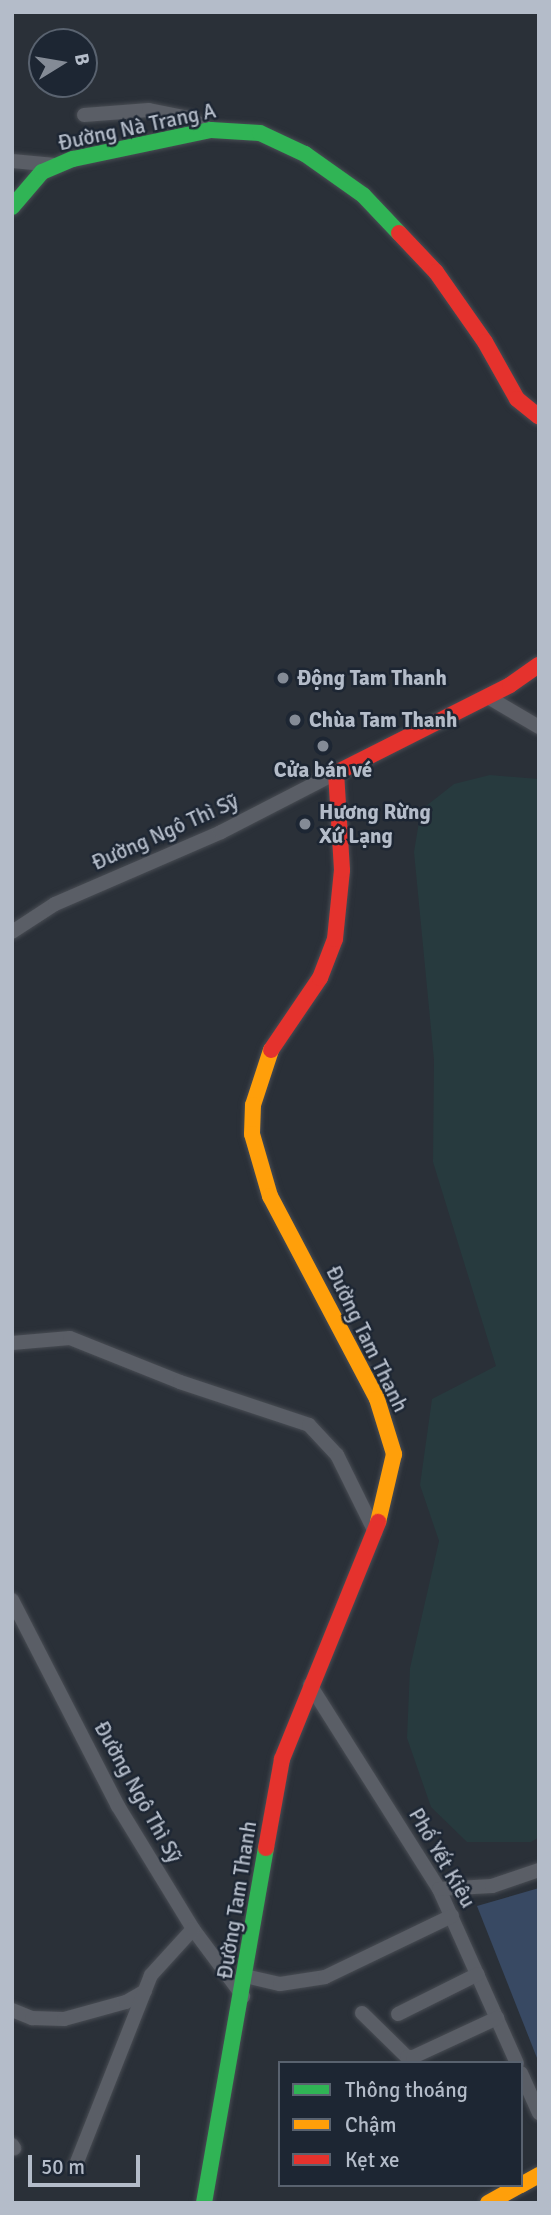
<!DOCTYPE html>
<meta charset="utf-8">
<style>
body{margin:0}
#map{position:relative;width:551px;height:2215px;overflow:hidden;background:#2a3038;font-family:Signika,sans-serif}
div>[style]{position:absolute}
.green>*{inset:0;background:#273a3e}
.water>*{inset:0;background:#384963}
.roads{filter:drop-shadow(0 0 2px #484c53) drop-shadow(0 0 2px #484c53)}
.street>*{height:14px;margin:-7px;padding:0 7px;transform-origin:7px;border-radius:7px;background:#5a5e66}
.fast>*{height:16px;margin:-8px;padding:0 8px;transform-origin:8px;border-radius:8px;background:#30b455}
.slow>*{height:16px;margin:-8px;padding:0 8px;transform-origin:8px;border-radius:8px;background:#ff9f0a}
.jam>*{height:16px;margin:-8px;padding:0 8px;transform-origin:8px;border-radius:8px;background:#e5322d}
.dots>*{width:19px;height:19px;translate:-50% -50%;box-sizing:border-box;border:4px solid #1d2633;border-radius:50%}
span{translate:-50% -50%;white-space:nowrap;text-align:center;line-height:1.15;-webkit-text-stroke:5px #1d2633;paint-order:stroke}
.street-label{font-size:21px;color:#b4bcc9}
.poi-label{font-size:21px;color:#b4bcc9;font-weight:700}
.left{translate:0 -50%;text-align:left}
.frame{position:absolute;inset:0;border:14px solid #b4bcc9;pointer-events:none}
.legend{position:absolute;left:278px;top:2061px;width:245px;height:126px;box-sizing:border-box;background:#1d2633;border:2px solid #59626f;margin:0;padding:9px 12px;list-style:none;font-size:21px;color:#b4bcc9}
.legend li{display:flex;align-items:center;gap:14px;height:35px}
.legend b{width:35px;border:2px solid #59626f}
.north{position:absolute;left:28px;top:28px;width:70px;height:70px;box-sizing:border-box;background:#1d2633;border:2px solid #59626f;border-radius:50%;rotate:79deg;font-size:19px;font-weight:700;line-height:28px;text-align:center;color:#b4bcc9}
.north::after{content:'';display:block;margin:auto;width:24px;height:32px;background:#848b96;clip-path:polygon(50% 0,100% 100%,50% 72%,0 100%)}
.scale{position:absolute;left:28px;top:2155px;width:112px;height:32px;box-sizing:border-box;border:4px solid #b4bcc9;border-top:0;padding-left:9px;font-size:21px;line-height:24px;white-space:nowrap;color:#b4bcc9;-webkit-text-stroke:5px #1d2633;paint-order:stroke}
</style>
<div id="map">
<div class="green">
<div style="clip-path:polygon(490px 775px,539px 779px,539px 1837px,531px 1842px,467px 1842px,431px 1807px,407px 1738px,410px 1668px,439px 1541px,420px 1485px,432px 1399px,496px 1366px,433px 1162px,434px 1060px,414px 852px,421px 810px,454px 784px)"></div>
</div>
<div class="water">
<div style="clip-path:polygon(539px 1888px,539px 2063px,477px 1906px)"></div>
</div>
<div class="roads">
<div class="street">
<div style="left:84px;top:115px;width:65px;rotate:-4.4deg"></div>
<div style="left:149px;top:110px;width:41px;rotate:11.3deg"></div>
<div style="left:189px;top:118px;width:25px;rotate:29deg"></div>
<div style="left:12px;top:161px;width:43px;rotate:5.3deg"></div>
<div style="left:488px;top:697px;width:59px;rotate:30.5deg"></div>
<div style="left:12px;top:932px;width:51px;rotate:-33.1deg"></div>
<div style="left:55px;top:904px;width:181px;rotate:-23.4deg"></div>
<div style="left:221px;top:832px;width:129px;rotate:-27.2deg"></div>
<div style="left:12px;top:1343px;width:58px;rotate:-4.9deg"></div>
<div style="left:70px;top:1338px;width:118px;rotate:21.8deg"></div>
<div style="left:180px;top:1382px;width:136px;rotate:18.4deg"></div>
<div style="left:309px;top:1425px;width:41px;rotate:47deg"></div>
<div style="left:337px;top:1455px;width:86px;rotate:63.7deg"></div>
<div style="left:12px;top:1600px;width:232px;rotate:62.8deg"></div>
<div style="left:118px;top:1806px;width:144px;rotate:58.6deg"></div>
<div style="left:193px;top:1929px;width:84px;rotate:53.3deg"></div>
<div style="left:310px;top:1685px;width:241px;rotate:57.7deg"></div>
<div style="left:439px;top:1889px;width:191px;rotate:65.9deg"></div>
<div style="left:439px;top:1889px;width:53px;rotate:-3.2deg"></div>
<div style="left:492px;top:1886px;width:50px;rotate:-18.8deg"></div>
<div style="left:245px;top:1976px;width:36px;rotate:13deg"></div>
<div style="left:280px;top:1984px;width:46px;rotate:-8.8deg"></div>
<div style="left:325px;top:1977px;width:141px;rotate:-25.7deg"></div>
<div style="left:12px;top:2010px;width:22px;rotate:22deg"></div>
<div style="left:32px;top:2018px;width:32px;rotate:2deg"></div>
<div style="left:64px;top:2019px;width:64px;rotate:-15.3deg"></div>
<div style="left:126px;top:2002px;width:22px;rotate:-30deg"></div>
<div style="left:362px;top:2013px;width:63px;rotate:44.4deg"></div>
<div style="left:407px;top:2057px;width:6px"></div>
<div style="left:413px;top:2057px;width:93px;rotate:-24.9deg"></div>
<div style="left:398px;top:2014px;width:89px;rotate:-26.6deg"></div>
<div style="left:521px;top:2073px;width:44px;rotate:65.8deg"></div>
<div style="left:12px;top:2145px;width:4px;rotate:56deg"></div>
<div style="left:75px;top:2167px;width:206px;rotate:-68.4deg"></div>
<div style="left:151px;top:1975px;width:62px;rotate:-47.6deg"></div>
</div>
<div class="fast">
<div style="left:12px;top:207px;width:46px;rotate:-49.4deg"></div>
<div style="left:42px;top:172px;width:34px;rotate:-23deg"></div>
<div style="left:73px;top:159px;width:141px;rotate:-11.9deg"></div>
<div style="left:211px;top:130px;width:49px;rotate:3.5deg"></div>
<div style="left:260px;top:133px;width:50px;rotate:25deg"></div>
<div style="left:305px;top:154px;width:71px;rotate:35.3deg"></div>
<div style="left:363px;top:195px;width:52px;rotate:46.5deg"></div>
<div style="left:204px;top:2203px;width:360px;rotate:-80.1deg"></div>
</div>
<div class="slow">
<div style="left:271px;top:1050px;width:58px;rotate:108.1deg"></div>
<div style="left:253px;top:1105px;width:29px;rotate:92deg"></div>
<div style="left:252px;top:1134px;width:65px;rotate:73.8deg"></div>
<div style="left:270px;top:1196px;width:229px;rotate:62.2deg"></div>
<div style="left:377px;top:1399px;width:58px;rotate:72.8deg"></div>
<div style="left:394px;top:1454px;width:70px;rotate:103.2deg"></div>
<div style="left:521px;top:2185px;width:21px;rotate:-29deg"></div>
<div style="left:488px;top:2203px;width:37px;rotate:-29deg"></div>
</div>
<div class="jam">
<div style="left:399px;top:233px;width:54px;rotate:46.5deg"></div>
<div style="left:436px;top:272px;width:85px;rotate:55deg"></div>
<div style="left:485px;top:342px;width:65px;rotate:60.7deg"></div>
<div style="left:517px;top:399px;width:28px;rotate:39deg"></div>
<div style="left:271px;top:1050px;width:87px;rotate:-55.8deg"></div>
<div style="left:320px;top:978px;width:42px;rotate:-69deg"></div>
<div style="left:335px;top:939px;width:69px;rotate:-84.2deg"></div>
<div style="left:342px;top:870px;width:97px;rotate:-93.5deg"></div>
<div style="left:336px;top:773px;width:195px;rotate:-26.8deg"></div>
<div style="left:510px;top:685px;width:35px;rotate:-35deg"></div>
<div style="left:266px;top:1848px;width:90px;rotate:-79.8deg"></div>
<div style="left:282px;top:1759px;width:256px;rotate:-67.9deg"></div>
</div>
</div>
<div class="dots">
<div style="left:283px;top:678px;background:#848b96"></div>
<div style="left:295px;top:720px;background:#848b96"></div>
<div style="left:323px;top:746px;background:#848b96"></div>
<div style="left:305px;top:824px;background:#848b96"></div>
</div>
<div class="street-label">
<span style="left:137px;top:127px;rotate:-12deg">Đường Nà Trang A</span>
<span style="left:165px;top:832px;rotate:-24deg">Đường Ngô Thì Sỹ</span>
<span style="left:367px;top:1339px;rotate:64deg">Đường Tam Thanh</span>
<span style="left:138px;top:1792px;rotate:61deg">Đường Ngô Thì Sỹ</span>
<span style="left:442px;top:1858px;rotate:60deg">Phố Yết Kiêu</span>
<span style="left:237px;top:1900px;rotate:-81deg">Đường Tam Thanh</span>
</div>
<div class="poi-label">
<span class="left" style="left:297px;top:678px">Động Tam Thanh</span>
<span class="left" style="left:309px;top:720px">Chùa Tam Thanh</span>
<span style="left:323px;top:770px">Cửa bán vé</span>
<span class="left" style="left:319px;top:824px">Hương Rừng<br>Xứ Lạng</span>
</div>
<div class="frame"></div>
<ul class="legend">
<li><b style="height:9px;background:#30b455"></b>Thông thoáng</li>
<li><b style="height:9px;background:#ff9f0a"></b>Chậm</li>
<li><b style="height:9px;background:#e5322d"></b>Kẹt xe</li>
</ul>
<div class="north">B</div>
<div class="scale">50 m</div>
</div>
